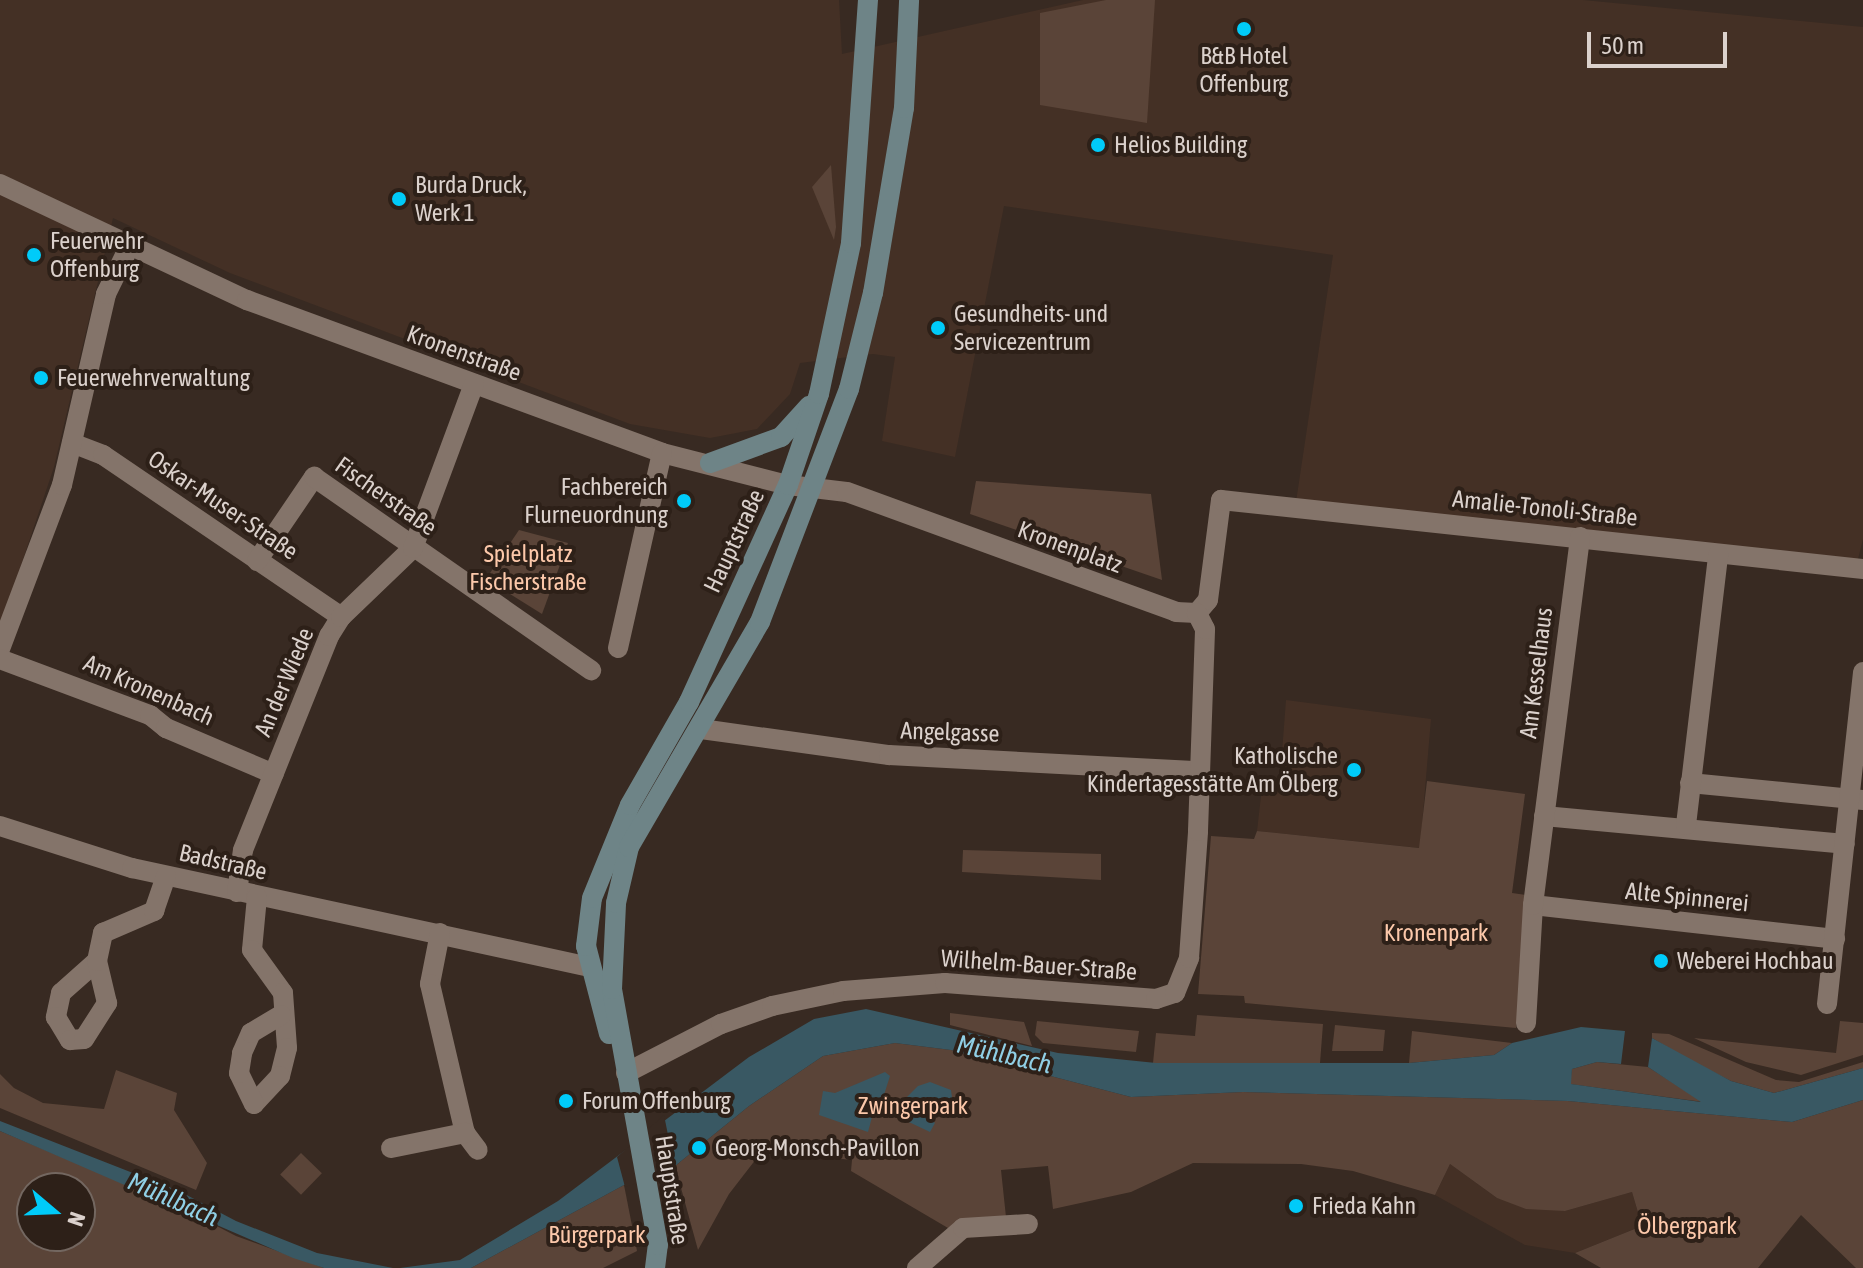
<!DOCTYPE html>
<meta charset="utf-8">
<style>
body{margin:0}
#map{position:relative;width:1863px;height:1268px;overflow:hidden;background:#382a22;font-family:"Asap Condensed",sans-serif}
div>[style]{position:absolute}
.built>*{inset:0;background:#443025}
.green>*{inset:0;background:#5a4438;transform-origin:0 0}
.water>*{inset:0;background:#395863}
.pier>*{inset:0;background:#382a22}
.minor>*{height:20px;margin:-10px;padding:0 10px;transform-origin:10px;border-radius:10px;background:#84746a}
.secondary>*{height:20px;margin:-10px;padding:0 10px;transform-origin:10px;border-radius:10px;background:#6e8487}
.dots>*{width:22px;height:22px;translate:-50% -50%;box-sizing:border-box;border:4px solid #2d2018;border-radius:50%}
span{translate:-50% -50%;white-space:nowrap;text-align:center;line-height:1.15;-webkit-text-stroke:8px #2d2018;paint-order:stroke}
.poi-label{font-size:24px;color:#dbd1cc}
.left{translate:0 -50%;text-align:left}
.right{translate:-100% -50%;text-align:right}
.street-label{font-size:24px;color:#dbd1cc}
.park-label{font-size:24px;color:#fcc8aa}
.water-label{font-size:26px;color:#90cfe5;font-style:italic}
.north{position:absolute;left:16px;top:1172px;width:80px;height:80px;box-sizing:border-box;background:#2d2018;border:2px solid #736760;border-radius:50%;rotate:109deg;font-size:22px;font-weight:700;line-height:32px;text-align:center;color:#dbd1cc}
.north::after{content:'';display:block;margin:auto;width:28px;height:36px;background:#00cbf9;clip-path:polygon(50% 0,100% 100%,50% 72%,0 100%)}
.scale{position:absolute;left:1587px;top:32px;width:140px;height:36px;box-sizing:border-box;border:4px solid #dbd1cc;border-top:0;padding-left:10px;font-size:24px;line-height:28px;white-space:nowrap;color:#dbd1cc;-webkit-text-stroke:6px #2d2018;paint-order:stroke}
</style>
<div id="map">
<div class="built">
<div style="clip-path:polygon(0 0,839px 0,842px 54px,1083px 0,1583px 0,1863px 27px,1863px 539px,1857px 563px,1296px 502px,1333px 255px,1004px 206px,955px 457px,882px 441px,895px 357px,873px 354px,800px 363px,790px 394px,757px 429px,710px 438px,630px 424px,230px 273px,113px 218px,54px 467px,0 628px)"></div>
<div style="clip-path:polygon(1286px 700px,1431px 719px,1420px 848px,1257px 831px,1263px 779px,1280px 779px)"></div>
<div style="clip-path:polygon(1450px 1164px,1497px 1198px,1565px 1211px,1632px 1192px,1642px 1226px,1575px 1253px,1525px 1245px,1435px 1195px)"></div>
</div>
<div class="green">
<div style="clip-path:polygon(1106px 0,1155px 0,1147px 123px,1040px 105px,1040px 13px)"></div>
<div style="clip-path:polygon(831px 165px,836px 227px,834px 240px,812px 187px)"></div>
<div style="clip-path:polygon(976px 481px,1151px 494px,1162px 580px,970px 514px)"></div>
<div style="clip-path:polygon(519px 530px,568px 543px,542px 614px,486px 579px)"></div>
<div style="clip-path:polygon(1427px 781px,1525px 794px,1512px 893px,1533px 896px,1516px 1028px,1245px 1003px,1244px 996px,1198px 994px,1211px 836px,1254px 839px,1257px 831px,1419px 848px)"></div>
<div style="clip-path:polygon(963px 850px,1101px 854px,1101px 880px,962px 872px)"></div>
<div style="clip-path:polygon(950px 1013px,1024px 1022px,1032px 1046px,950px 1025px)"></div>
<div style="clip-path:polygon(1197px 1015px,1323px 1024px,1320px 1063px,1153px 1063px,1156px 1033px,1195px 1036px)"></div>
<div style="clip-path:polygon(1037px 1021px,1139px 1031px,1136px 1052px,1043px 1043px,1035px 1035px)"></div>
<div style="clip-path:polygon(1840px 1021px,1863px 1023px,1863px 1055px,1801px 1075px,1746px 1062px,1694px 1038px,1836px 1053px)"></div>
<div style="clip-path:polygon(1335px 1025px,1385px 1030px,1383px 1051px,1332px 1051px)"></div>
<div style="clip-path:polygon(1412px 1031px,1512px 1043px,1494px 1055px,1409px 1063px)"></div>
<div style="clip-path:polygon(1652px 1033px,1669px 1034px,1776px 1080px,1799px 1082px,1863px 1062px,1863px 1068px,1774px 1093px,1731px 1081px,1691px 1061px,1652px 1038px)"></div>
<div style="clip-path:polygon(895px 1043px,951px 1050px,1131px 1097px,1243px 1092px,1568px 1101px,1792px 1122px,1863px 1100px,1863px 1268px,1856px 1268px,1801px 1215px,1758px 1268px,1601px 1268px,1575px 1253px,1642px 1226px,1632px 1192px,1565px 1211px,1526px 1209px,1497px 1198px,1450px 1164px,1435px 1195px,1353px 1171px,1301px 1164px,1193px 1163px,1131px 1192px,1053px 1209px,1048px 1166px,1001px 1170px,1006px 1217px,948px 1228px,851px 1171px,852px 1160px,763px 1150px,729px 1194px,698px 1250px,675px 1166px,749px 1106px,823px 1056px)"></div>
<div style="clip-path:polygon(1597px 1062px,1648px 1067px,1703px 1102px,1570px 1084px,1572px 1069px)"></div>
<div style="clip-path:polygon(116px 1070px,177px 1093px,174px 1110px,207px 1163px,196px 1190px,0 1108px,0 1074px,14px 1088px,43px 1103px,104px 1109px)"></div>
<div style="clip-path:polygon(evenodd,0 1131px,178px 1206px,236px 1236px,324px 1268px,0 1268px,0 1131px,32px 1188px,80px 1188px,80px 1236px,32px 1236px,32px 1188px)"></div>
<div style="left:301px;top:1153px;width:29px;height:30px;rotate:44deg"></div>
<div style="clip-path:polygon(624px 1185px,637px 1251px,603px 1268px,471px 1268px)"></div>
</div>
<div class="water">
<div style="clip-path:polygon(866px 1009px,1058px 1053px,1156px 1063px,1409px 1063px,1494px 1055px,1512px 1043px,1581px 1027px,1625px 1031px,1621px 1064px,1597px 1062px,1572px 1069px,1571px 1084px,1701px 1102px,1648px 1067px,1652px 1038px,1731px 1081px,1774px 1093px,1863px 1068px,1863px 1100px,1792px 1122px,1568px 1101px,1243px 1092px,1131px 1097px,951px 1050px,895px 1043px,823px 1056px,749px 1106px,675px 1166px,624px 1185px,471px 1268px,400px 1268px,460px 1260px,558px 1201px,749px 1057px,814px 1019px)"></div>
<div style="clip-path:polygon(885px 1072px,890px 1076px,883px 1098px,902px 1102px,918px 1086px,930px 1082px,951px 1090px,953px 1105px,929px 1106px,926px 1114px,935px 1123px,930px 1132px,875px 1106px,868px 1132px,819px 1115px,823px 1091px,835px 1093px)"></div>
<div style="clip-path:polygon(0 1121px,179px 1191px,236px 1221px,317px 1253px,393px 1268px,324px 1268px,293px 1258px,0 1131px)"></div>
</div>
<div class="pier">
<div style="clip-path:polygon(664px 1115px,675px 1170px,625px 1187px,617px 1157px)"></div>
</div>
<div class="minor">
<div style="left:0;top:184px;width:273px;rotate:25.2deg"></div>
<div style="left:247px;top:300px;width:442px;rotate:20.2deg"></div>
<div style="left:662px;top:453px;width:130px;rotate:14.3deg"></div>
<div style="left:788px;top:485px;width:59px;rotate:6.8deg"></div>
<div style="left:847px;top:492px;width:350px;rotate:20deg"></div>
<div style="left:1176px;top:612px;width:21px;rotate:3deg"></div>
<div style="left:72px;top:443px;width:33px;rotate:21deg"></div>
<div style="left:103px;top:455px;width:288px;rotate:34.2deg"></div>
<div style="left:257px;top:561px;width:102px;rotate:-55.8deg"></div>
<div style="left:314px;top:477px;width:338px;rotate:34.9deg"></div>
<div style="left:1197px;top:613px;width:17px;rotate:-50deg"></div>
<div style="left:1208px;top:600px;width:101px;rotate:-82.6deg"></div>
<div style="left:1221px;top:500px;width:646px;rotate:6.13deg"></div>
<div style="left:618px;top:648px;width:200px;rotate:-77.3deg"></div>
<div style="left:0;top:649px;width:175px;rotate:-69.3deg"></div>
<div style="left:62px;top:485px;width:196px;rotate:-77deg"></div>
<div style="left:106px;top:294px;width:57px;rotate:-63.9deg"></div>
<div style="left:0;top:659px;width:160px;rotate:20.5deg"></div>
<div style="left:150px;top:715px;width:21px;rotate:39deg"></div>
<div style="left:166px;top:728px;width:117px;rotate:23.1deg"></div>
<div style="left:701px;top:729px;width:190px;rotate:7.9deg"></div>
<div style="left:889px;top:755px;width:310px;rotate:3deg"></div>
<div style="left:1690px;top:783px;width:174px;rotate:5.6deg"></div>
<div style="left:1544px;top:816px;width:302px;rotate:5.3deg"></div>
<div style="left:1686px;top:825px;width:272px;rotate:-83.2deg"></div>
<div style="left:0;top:826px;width:139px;rotate:17.7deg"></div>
<div style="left:132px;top:868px;width:467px;rotate:12.2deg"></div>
<div style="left:237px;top:892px;width:42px;rotate:-81.9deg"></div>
<div style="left:243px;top:850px;width:231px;rotate:-68.1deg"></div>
<div style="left:329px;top:636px;width:22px;rotate:-58deg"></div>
<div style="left:341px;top:617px;width:100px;rotate:-43.8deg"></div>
<div style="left:413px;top:548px;width:175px;rotate:-69.6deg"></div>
<div style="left:257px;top:897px;width:53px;rotate:95.4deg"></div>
<div style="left:252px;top:950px;width:53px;rotate:54.2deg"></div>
<div style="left:283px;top:993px;width:55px;rotate:85.8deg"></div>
<div style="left:287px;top:1048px;width:29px;rotate:104deg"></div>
<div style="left:280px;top:1076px;width:38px;rotate:133deg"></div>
<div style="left:254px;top:1104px;width:34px;rotate:-116deg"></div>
<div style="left:239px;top:1073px;width:20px;rotate:-81deg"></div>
<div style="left:242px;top:1053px;width:22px;rotate:-66deg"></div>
<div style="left:251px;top:1033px;width:35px;rotate:-31deg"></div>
<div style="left:1533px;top:905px;width:304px;rotate:6.4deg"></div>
<div style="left:440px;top:933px;width:52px;rotate:101.1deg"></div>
<div style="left:430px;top:984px;width:153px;rotate:76.8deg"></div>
<div style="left:465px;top:1133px;width:21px;rotate:53deg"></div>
<div style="left:97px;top:961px;width:48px;rotate:138.4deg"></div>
<div style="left:61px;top:993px;width:25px;rotate:102deg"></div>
<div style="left:56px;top:1017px;width:27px;rotate:59deg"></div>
<div style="left:70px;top:1040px;width:14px;rotate:-4deg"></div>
<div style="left:84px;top:1039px;width:43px;rotate:-57.4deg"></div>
<div style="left:107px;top:1003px;width:43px;rotate:-103.4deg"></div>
<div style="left:97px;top:961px;width:29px;rotate:-78deg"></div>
<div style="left:103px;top:933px;width:56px;rotate:-23.3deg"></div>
<div style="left:154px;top:911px;width:37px;rotate:-71deg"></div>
<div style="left:1827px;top:1004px;width:334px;rotate:-83.8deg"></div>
<div style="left:1526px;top:1023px;width:118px;rotate:-86.6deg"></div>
<div style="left:1533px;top:905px;width:371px;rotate:-82.7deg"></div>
<div style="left:626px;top:1073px;width:107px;rotate:-27.3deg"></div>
<div style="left:721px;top:1024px;width:54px;rotate:-19.4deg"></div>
<div style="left:772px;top:1006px;width:73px;rotate:-11.9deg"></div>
<div style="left:843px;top:991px;width:102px;rotate:-4.5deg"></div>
<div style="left:945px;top:983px;width:212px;rotate:4.3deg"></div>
<div style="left:1156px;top:999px;width:20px;rotate:-18deg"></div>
<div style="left:1175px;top:993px;width:38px;rotate:-68deg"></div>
<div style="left:1189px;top:958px;width:127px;rotate:-85.9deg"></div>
<div style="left:1198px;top:831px;width:202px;rotate:-88deg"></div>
<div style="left:1205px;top:629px;width:18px;rotate:-117deg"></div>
<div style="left:391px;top:1148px;width:76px;rotate:-11.5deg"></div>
<div style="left:917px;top:1268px;width:61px;rotate:-41deg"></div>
<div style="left:963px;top:1228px;width:65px;rotate:-3.5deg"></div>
</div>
<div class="secondary">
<div style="left:710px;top:463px;width:76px;rotate:-20.1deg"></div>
<div style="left:781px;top:437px;width:42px;rotate:-47.9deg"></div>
<div style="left:609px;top:1034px;width:91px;rotate:-104.6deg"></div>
<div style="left:586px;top:946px;width:48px;rotate:-82.9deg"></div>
<div style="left:592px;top:898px;width:100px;rotate:-67.8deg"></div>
<div style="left:630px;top:805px;width:119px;rotate:-60.2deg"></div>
<div style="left:689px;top:702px;width:239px;rotate:-65.5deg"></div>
<div style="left:788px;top:485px;width:96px;rotate:-71.2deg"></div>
<div style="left:819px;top:394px;width:154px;rotate:-78deg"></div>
<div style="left:851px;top:243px;width:244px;rotate:-86deg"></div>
<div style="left:655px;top:1268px;width:23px;rotate:-83deg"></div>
<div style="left:658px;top:1245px;width:260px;rotate:-100.2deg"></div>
<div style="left:612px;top:989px;width:86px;rotate:-87.3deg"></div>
<div style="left:616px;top:903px;width:57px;rotate:-76.9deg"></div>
<div style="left:629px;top:847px;width:260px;rotate:-59.8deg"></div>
<div style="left:760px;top:622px;width:249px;rotate:-69.1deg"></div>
<div style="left:849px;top:389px;width:99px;rotate:-76deg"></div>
<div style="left:873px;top:293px;width:188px;rotate:-80.5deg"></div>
<div style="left:904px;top:108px;width:108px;rotate:-87.3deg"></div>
</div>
<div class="dots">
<div style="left:1244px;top:29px;background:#00cbf9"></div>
<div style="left:1098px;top:145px;background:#00cbf9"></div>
<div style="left:399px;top:199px;background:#00cbf9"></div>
<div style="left:34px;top:255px;background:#00cbf9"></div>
<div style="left:938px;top:328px;background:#00cbf9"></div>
<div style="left:41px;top:378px;background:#00cbf9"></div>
<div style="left:684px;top:501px;background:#00cbf9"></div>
<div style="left:1354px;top:770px;background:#00cbf9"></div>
<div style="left:1661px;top:961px;background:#00cbf9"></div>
<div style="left:566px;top:1101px;background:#00cbf9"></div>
<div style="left:699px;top:1148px;background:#00cbf9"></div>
<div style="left:1296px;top:1206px;background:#00cbf9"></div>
</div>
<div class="poi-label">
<span style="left:1244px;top:70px">B&amp;B Hotel<br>Offenburg</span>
<span class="left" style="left:1114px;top:145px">Helios Building</span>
<span class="left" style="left:415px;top:199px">Burda Druck,<br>Werk 1</span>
<span class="left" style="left:50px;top:255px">Feuerwehr<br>Offenburg</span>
<span class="left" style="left:954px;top:328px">Gesundheits- und<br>Servicezentrum</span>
<span class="left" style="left:57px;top:378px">Feuerwehrverwaltung</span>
<span class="right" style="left:668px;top:501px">Fachbereich<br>Flurneuordnung</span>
<span class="right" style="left:1338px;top:770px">Katholische<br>Kindertagesstätte Am Ölberg</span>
<span class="left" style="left:1677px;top:961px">Weberei Hochbau</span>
<span class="left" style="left:582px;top:1101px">Forum Offenburg</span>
<span class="left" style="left:715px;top:1148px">Georg-Monsch-Pavillon</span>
<span class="left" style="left:1312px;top:1206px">Frieda Kahn</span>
</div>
<div class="street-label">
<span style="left:464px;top:353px;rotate:20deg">Kronenstraße</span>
<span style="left:386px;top:496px;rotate:35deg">Fischerstraße</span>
<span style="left:223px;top:505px;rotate:34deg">Oskar-Muser-Straße</span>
<span style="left:1545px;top:508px;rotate:6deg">Amalie-Tonoli-Straße</span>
<span style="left:734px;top:541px;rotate:-65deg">Hauptstraße</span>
<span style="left:1070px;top:547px;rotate:20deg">Kronenplatz</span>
<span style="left:1536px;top:673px;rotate:-83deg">Am Kesselhaus</span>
<span style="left:284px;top:682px;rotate:-67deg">An der Wiede</span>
<span style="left:149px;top:690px;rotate:24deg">Am Kronenbach</span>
<span style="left:950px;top:732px;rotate:2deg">Angelgasse</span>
<span style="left:223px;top:862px;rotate:13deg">Badstraße</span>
<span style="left:1687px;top:897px;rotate:6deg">Alte Spinnerei</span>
<span style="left:1039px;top:965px;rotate:4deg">Wilhelm-Bauer-Straße</span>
<span style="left:672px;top:1190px;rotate:81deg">Hauptstraße</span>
</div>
<div class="park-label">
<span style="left:528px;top:568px">Spielplatz<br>Fischerstraße</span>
<span style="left:1436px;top:933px">Kronenpark</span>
<span style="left:913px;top:1106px">Zwingerpark</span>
<span style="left:1687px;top:1226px">Ölbergpark</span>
<span style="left:597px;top:1235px">Bürgerpark</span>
</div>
<div class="water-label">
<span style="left:1004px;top:1055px;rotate:13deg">Mühlbach</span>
<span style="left:173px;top:1200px;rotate:24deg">Mühlbach</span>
</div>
<div class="north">N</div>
<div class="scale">50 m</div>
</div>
